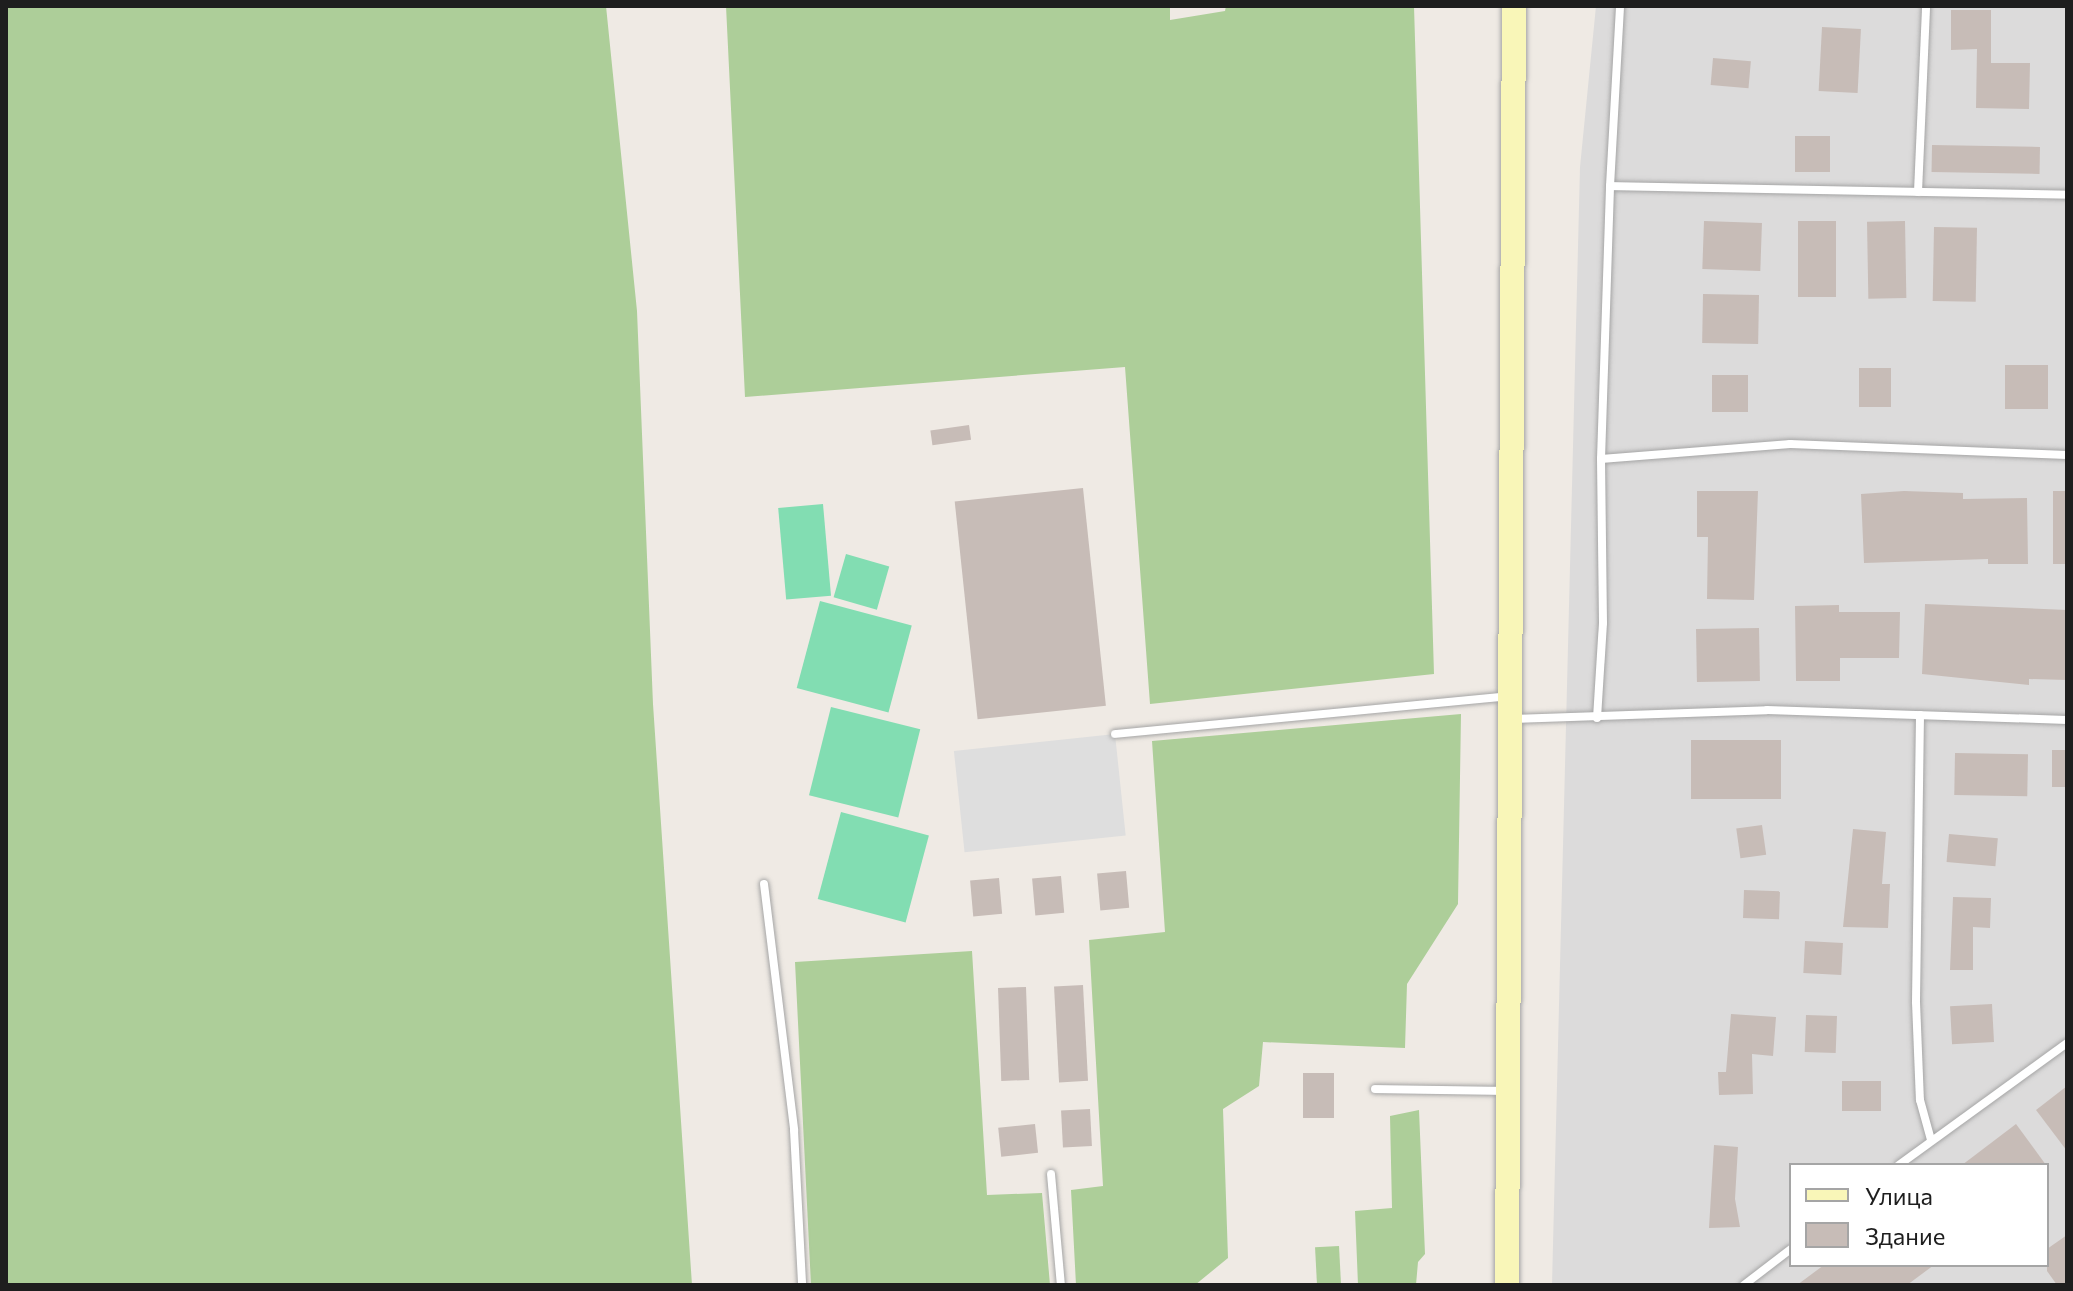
<!DOCTYPE html>
<meta charset="utf-8">
<style>
body{margin:0}
#map{position:relative;width:2073px;height:1291px;overflow:hidden;background:#efeae4;font-family:Commissioner,sans-serif}
div>[style]{position:absolute}
.residential>*{inset:0;background:#dcdbdb}
.forest>*{inset:0;background:#adce99;transform-origin:0 0}
.pitch>*{inset:0;background:#82ddb2;transform-origin:0 0}
.parking>*{inset:0;background:#dedede;transform-origin:0 0}
.building>*{inset:0;background:#c7bcb7;transform-origin:0 0}
.roads{filter:drop-shadow(0 0 2px #a5a5a5) drop-shadow(0 0 2px #a5a5a5)}
.service>*{height:8px;margin:-4px;padding:0 4px;transform-origin:4px;border-radius:4px;background:#fff}
.secondary>*{height:24px;margin:-12px;padding:0 12px;transform-origin:12px;border-radius:12px;background:#f9f6b8}
span{translate:-50% -50%;white-space:nowrap;text-align:center;line-height:1.15;-webkit-text-stroke:8px #fff;paint-order:stroke}
.frame{position:absolute;inset:0;border:8px solid #1e1e1e;pointer-events:none}
.legend{position:absolute;left:1789px;top:1163px;width:260px;height:104px;box-sizing:border-box;background:#fff;border:2px solid #a5a5a5;margin:0;padding:10px 14px;list-style:none;font-size:24px;color:#1e1e1e}
.legend li{display:flex;align-items:center;gap:16px;height:40px}
.legend b{width:40px;border:2px solid #a5a5a5}
</style>
<div id="map">
<div class="residential">
<div style="clip-path:polygon(evenodd,1596px 6px,2067px 6px,2067px 1285px,1552px 1285px,1580px 167px,1596px 6px,1791px 1165px,2047px 1165px,2047px 1265px,1791px 1265px,1791px 1165px)"></div>
</div>
<div class="forest">
<div style="clip-path:polygon(6px 6px,606px 6px,637px 311px,653px 704px,692px 1285px,6px 1285px)"></div>
<div style="clip-path:polygon(726px 6px,1170px 6px,1170px 20px,1225px 11px,1226px 6px,1414px 6px,1434px 674px,1150px 704px,1125px 367px,745px 397px)"></div>
<div style="clip-path:polygon(1461px 714px,1458px 904px,1407px 984px,1405px 1048px,1263px 1042px,1259px 1086px,1223px 1109px,1228px 1258px,1195px 1285px,1076px 1285px,1071px 1190px,1103px 1186px,1089px 940px,1165px 932px,1152px 741px)"></div>
<div style="clip-path:polygon(972px 951px,987px 1195px,1042px 1193px,1050px 1285px,811px 1285px,795px 962px)"></div>
<div style="clip-path:polygon(1419px 1110px,1425px 1254px,1418px 1262px,1416px 1285px,1358px 1285px,1355px 1211px,1392px 1208px,1390px 1116px)"></div>
<div style="left:1339px;top:1246px;width:39px;height:24px;rotate:87deg"></div>
</div>
<div class="pitch">
<div style="left:823px;top:504px;width:92px;height:45px;rotate:85deg"></div>
<div style="left:846px;top:554px;width:45px;height:45px;rotate:16deg"></div>
<div style="left:820px;top:601px;width:95px;height:90px;rotate:15deg"></div>
<div style="left:831px;top:707px;width:92px;height:91px;rotate:14deg"></div>
<div style="left:841px;top:812px;width:91px;height:90px;rotate:15deg"></div>
</div>
<div class="parking">
<div style="left:1115px;top:734px;width:102px;height:162px;rotate:84deg"></div>
</div>
<div class="building">
<div style="clip-path:polygon(1951px 10px,1991px 10px,1991px 63px,2030px 63px,2029px 109px,1976px 108px,1977px 49px,1951px 50px)"></div>
<div style="left:1822px;top:27px;width:39px;height:64px;rotate:3deg"></div>
<div style="left:1713px;top:58px;width:38px;height:27px;rotate:5deg"></div>
<div style="left:1830px;top:136px;width:36px;height:35px;rotate:90deg"></div>
<div style="left:1932px;top:145px;width:108px;height:27px;rotate:1deg"></div>
<div style="left:1704px;top:221px;width:58px;height:48px;rotate:2deg"></div>
<div style="left:1798px;top:221px;width:38px;height:76px"></div>
<div style="left:1905px;top:221px;width:77px;height:38px;rotate:89deg"></div>
<div style="left:1934px;top:227px;width:43px;height:74px;rotate:1deg"></div>
<div style="left:1703px;top:294px;width:56px;height:49px;rotate:1deg"></div>
<div style="left:2048px;top:365px;width:44px;height:43px;rotate:90deg"></div>
<div style="left:1859px;top:368px;width:32px;height:39px"></div>
<div style="left:1712px;top:375px;width:36px;height:37px"></div>
<div style="left:969px;top:425px;width:15px;height:39px;rotate:82deg"></div>
<div style="left:1083px;top:488px;width:219px;height:129px;rotate:84deg"></div>
<div style="clip-path:polygon(1697px 491px,1758px 491px,1754px 600px,1707px 599px,1708px 537px,1697px 537px)"></div>
<div style="clip-path:polygon(1904px 491px,1963px 493px,1963px 499px,2027px 498px,2028px 564px,1988px 564px,1988px 559px,1864px 563px,1861px 494px)"></div>
<div style="left:2053px;top:491px;width:14px;height:73px"></div>
<div style="clip-path:polygon(1925px 604px,2067px 610px,2067px 680px,2029px 679px,2029px 685px,1922px 674px)"></div>
<div style="clip-path:polygon(1839px 605px,1839px 612px,1900px 612px,1899px 658px,1840px 658px,1840px 681px,1796px 681px,1795px 606px)"></div>
<div style="left:1759px;top:628px;width:53px;height:63px;rotate:89deg"></div>
<div style="left:1691px;top:740px;width:90px;height:59px"></div>
<div style="left:2067px;top:750px;width:37px;height:15px;rotate:90deg"></div>
<div style="left:1955px;top:753px;width:73px;height:42px;rotate:1deg"></div>
<div style="left:1762px;top:825px;width:30px;height:26px;rotate:82deg"></div>
<div style="clip-path:polygon(1853px 829px,1886px 832px,1882px 884px,1890px 884px,1888px 928px,1843px 927px)"></div>
<div style="left:1949px;top:834px;width:49px;height:28px;rotate:5deg"></div>
<div style="left:1126px;top:871px;width:37px;height:29px;rotate:85deg"></div>
<div style="left:1061px;top:876px;width:37px;height:29px;rotate:85deg"></div>
<div style="left:999px;top:878px;width:36px;height:29px;rotate:85deg"></div>
<div style="left:1744px;top:890px;width:36px;height:28px;rotate:2deg"></div>
<div style="clip-path:polygon(1953px 897px,1991px 898px,1990px 928px,1973px 927px,1973px 970px,1950px 970px)"></div>
<div style="left:1805px;top:941px;width:38px;height:32px;rotate:3deg"></div>
<div style="left:1083px;top:985px;width:96px;height:29px;rotate:87deg"></div>
<div style="left:1026px;top:987px;width:93px;height:28px;rotate:88deg"></div>
<div style="left:1992px;top:1004px;width:38px;height:42px;rotate:87deg"></div>
<div style="clip-path:polygon(1731px 1014px,1776px 1017px,1773px 1056px,1752px 1054px,1753px 1094px,1719px 1095px,1718px 1072px,1726px 1072px)"></div>
<div style="left:1806px;top:1015px;width:31px;height:37px;rotate:2deg"></div>
<div style="left:1303px;top:1073px;width:31px;height:45px"></div>
<div style="left:1842px;top:1081px;width:39px;height:30px"></div>
<div style="clip-path:polygon(2067px 1086px,2067px 1151px,2036px 1110px)"></div>
<div style="left:1090px;top:1109px;width:37px;height:29px;rotate:87deg"></div>
<div style="left:1035px;top:1124px;width:29px;height:37px;rotate:84deg"></div>
<div style="clip-path:polygon(2016px 1124px,2046px 1165px,1962px 1165px)"></div>
<div style="clip-path:polygon(1714px 1145px,1738px 1147px,1735px 1199px,1740px 1227px,1709px 1228px)"></div>
<div style="clip-path:polygon(2067px 1235px,2067px 1285px,2057px 1285px,2047px 1271px,2047px 1249px)"></div>
<div style="clip-path:polygon(1824px 1265px,1934px 1265px,1907px 1285px,1797px 1285px)"></div>
</div>
<div class="roads">
<div class="service">
<div style="left:1610px;top:186px;width:180px;rotate:-86.8deg"></div>
<div style="left:1918px;top:192px;width:186px;rotate:-87.5deg"></div>
<div style="left:1601px;top:459px;width:273px;rotate:-88.1deg"></div>
<div style="left:1610px;top:186px;width:457px;rotate:1.1deg"></div>
<div style="left:1920px;top:715px;width:287px;rotate:90.8deg"></div>
<div style="left:1916px;top:1002px;width:98px;rotate:87.7deg"></div>
<div style="left:1920px;top:1100px;width:41px;rotate:74.6deg"></div>
<div style="left:1597px;top:718px;width:95px;rotate:-86.4deg"></div>
<div style="left:1603px;top:623px;width:164px;rotate:-90.7deg"></div>
<div style="left:1601px;top:459px;width:190px;rotate:-4.5deg"></div>
<div style="left:1790px;top:444px;width:277px;rotate:2.3deg"></div>
<div style="left:1513px;top:719px;width:254px;rotate:-2deg"></div>
<div style="left:1767px;top:710px;width:300px;rotate:1.9deg"></div>
<div style="left:1115px;top:734px;width:396px;rotate:-5.5deg"></div>
<div style="left:764px;top:884px;width:248px;rotate:83deg"></div>
<div style="left:794px;top:1130px;width:155px;rotate:87deg"></div>
<div style="left:1375px;top:1089px;width:129px;rotate:0.9deg"></div>
<div style="left:1899px;top:1165px;width:208px;rotate:-36deg"></div>
<div style="left:1051px;top:1174px;width:111px;rotate:84.9deg"></div>
<div style="left:1744px;top:1285px;width:59px;rotate:-37.5deg"></div>
</div>
<div class="secondary">
<div style="left:1507px;top:1285px;width:1279px;rotate:-89.69deg"></div>
</div>
</div>
<div class="frame"></div>
<ul class="legend">
<li><b style="height:10px;background:#f9f6b8"></b>Улица</li>
<li><b style="height:22px;background:#c7bcb7"></b>Здание</li>
</ul>
</div>
